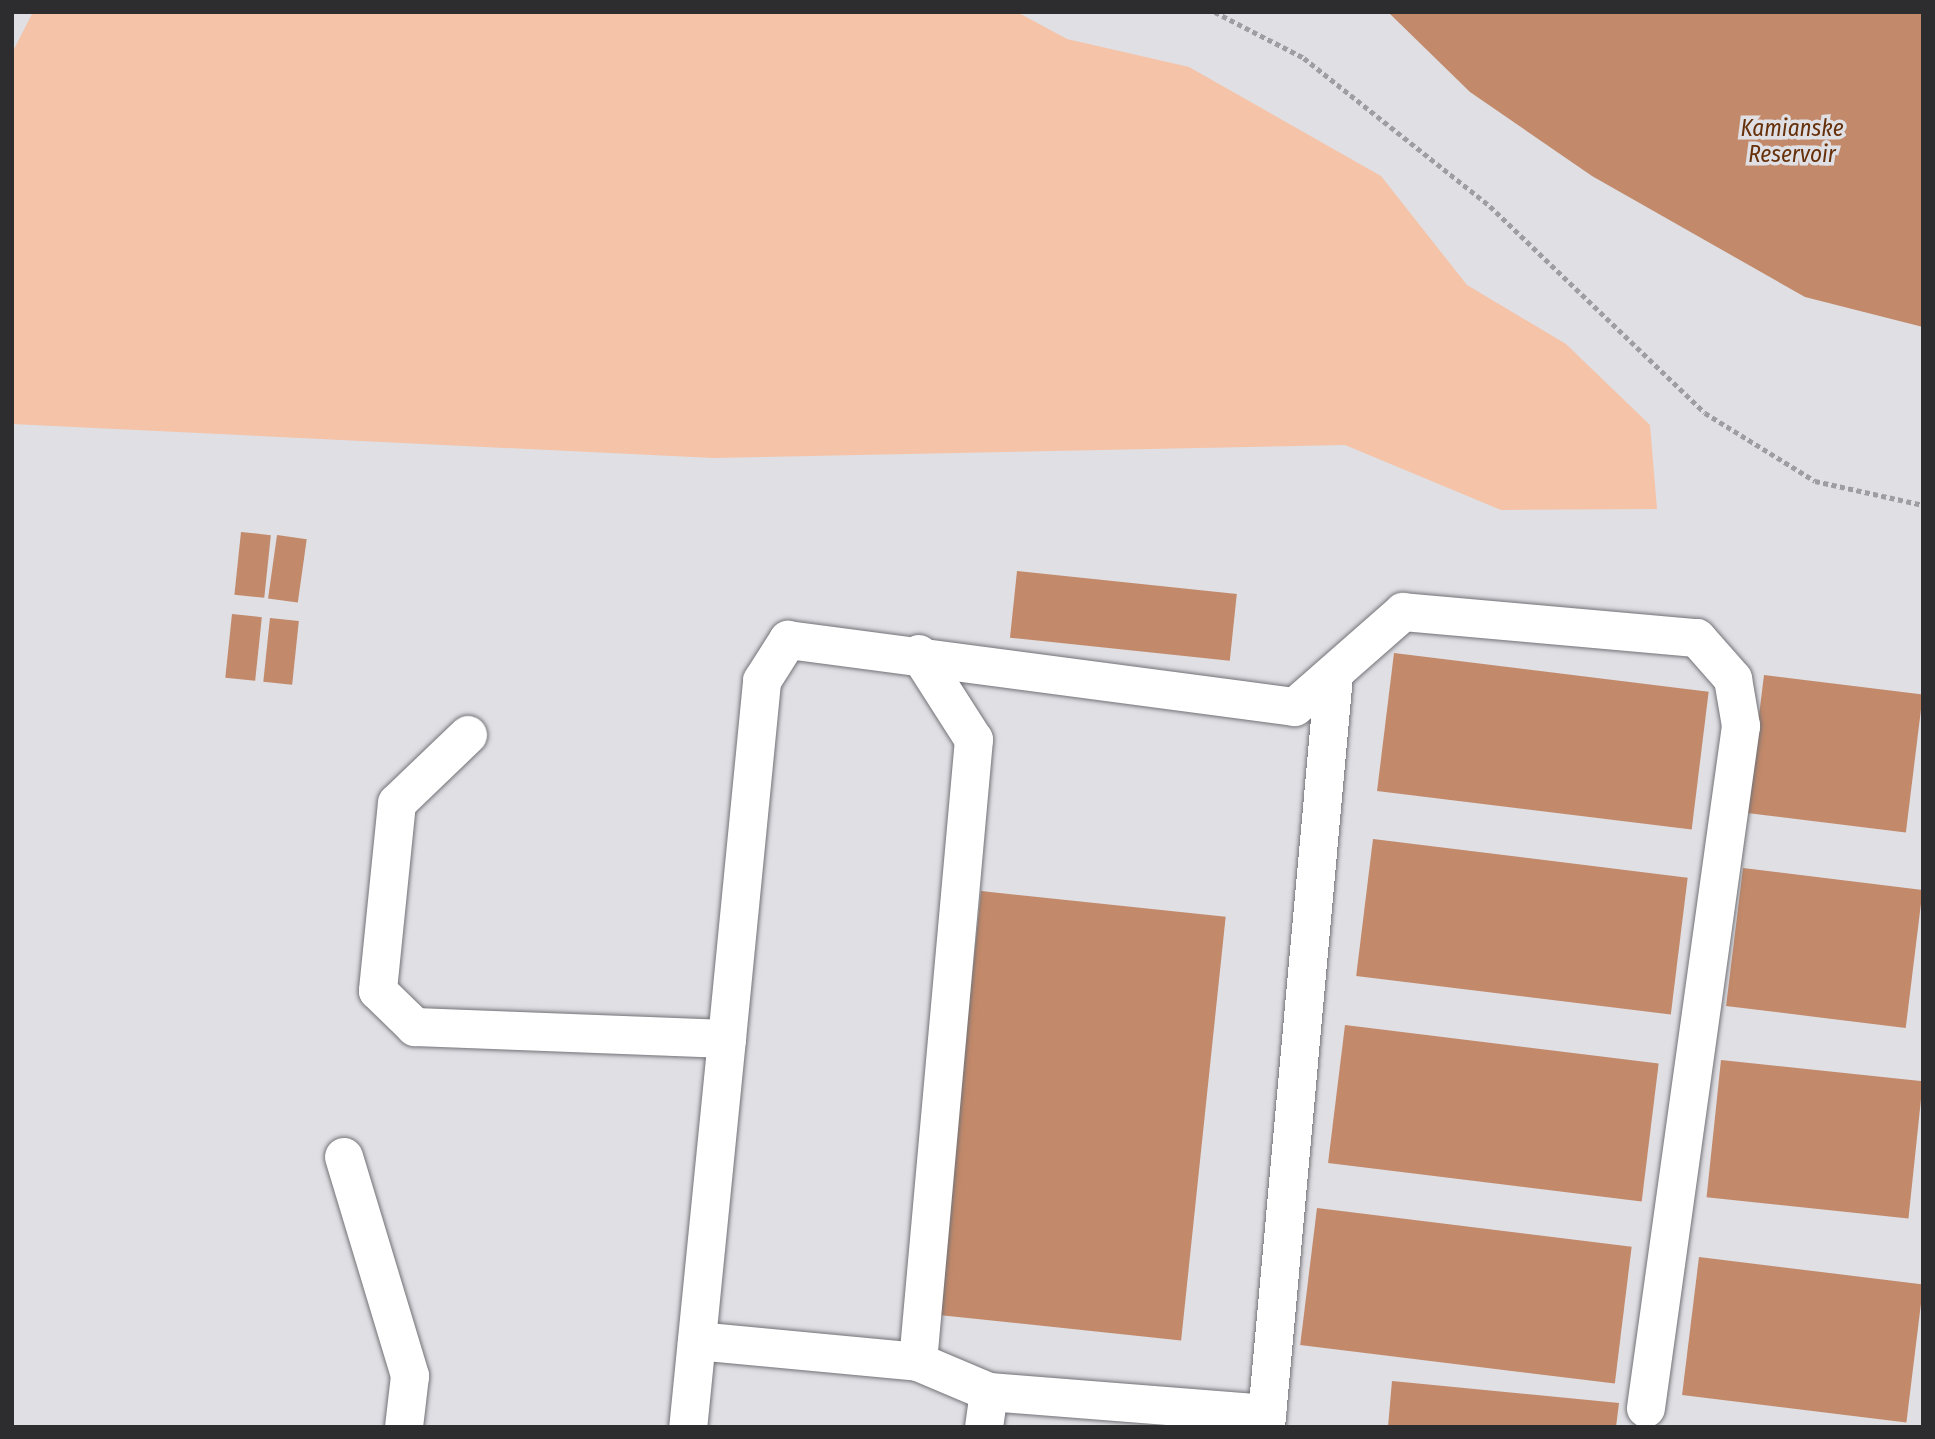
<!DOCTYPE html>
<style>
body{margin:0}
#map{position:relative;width:1935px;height:1439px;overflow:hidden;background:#dfdfe4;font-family:"Fira Sans Condensed",sans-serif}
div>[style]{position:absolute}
.green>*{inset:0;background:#f5c3a8}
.water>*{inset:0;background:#c2896a;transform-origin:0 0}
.path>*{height:4.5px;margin-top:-2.25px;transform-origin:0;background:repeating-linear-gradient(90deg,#9e9ea2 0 5px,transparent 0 8.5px)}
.roads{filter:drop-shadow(0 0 2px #727277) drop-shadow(0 0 2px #727277)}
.minor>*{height:38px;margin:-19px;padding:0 19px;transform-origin:19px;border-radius:19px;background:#fff}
span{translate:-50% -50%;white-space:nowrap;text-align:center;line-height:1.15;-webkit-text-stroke:7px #dfdfe4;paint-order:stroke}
.water-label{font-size:23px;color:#66300b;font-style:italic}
.frame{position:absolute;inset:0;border:14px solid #2d2d2f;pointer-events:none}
</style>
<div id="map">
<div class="green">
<div style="clip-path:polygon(33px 12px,1017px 12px,1067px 39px,1189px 67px,1381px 176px,1467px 285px,1566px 344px,1650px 425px,1657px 509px,1501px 510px,1345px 445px,713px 458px,12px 424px,12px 53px)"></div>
</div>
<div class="water">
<div style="clip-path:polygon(1388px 12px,1923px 12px,1923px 327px,1805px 297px,1592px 176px,1470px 92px)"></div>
<div style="left:241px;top:532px;width:30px;height:63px;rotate:6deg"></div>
<div style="left:277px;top:535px;width:30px;height:64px;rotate:8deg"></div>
<div style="left:1017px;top:571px;width:221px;height:67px;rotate:6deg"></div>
<div style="left:232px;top:614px;width:30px;height:64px;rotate:6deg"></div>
<div style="left:270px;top:618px;width:29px;height:64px;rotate:6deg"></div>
<div style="left:1394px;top:653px;width:317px;height:139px;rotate:7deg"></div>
<div style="left:1764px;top:675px;width:160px;height:139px;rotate:7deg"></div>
<div style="left:1373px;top:839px;width:317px;height:138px;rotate:7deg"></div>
<div style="left:1743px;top:868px;width:181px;height:139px;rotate:7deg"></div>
<div style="left:981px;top:891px;width:246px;height:426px;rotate:6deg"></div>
<div style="left:1345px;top:1025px;width:316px;height:139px;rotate:7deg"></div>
<div style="left:1721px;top:1060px;width:203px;height:138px;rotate:6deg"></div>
<div style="left:1317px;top:1208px;width:317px;height:138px;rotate:7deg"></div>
<div style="left:1699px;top:1257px;width:226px;height:139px;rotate:7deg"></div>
<div style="clip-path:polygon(1392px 1381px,1619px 1403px,1616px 1427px,1388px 1427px)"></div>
</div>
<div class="path">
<div style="left:1215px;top:12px;width:100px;rotate:27.3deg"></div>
<div style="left:1304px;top:58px;width:238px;rotate:38.5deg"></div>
<div style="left:1490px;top:206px;width:298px;rotate:43.9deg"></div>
<div style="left:1705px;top:413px;width:129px;rotate:31.7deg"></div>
<div style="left:1815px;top:481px;width:111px;rotate:12.5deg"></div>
</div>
<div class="roads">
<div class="minor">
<div style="left:468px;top:735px;width:98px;rotate:136.2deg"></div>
<div style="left:397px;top:803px;width:189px;rotate:95.8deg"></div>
<div style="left:378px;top:991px;width:52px;rotate:44.2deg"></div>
<div style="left:415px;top:1027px;width:312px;rotate:2.2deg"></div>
<div style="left:727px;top:1039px;width:390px;rotate:95.7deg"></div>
<div style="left:727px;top:1039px;width:360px;rotate:-84.4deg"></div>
<div style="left:762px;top:681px;width:49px;rotate:-57.6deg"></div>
<div style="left:788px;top:640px;width:511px;rotate:7.53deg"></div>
<div style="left:1295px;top:707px;width:144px;rotate:-41.3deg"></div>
<div style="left:1403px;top:612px;width:295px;rotate:5.1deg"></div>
<div style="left:1697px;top:638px;width:55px;rotate:48.7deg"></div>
<div style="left:1733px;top:679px;width:48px;rotate:80.3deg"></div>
<div style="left:1741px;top:726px;width:689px;rotate:97.93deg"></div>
<div style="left:344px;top:1157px;width:229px;rotate:73.2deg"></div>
<div style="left:410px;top:1376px;width:51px;rotate:96.7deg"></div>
<div style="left:697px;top:1341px;width:222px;rotate:5.4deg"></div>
<div style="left:918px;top:1362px;width:625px;rotate:-84.86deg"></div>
<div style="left:974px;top:740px;width:102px;rotate:-122.6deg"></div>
<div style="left:918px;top:1362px;width:77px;rotate:22.9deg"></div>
<div style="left:989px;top:1392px;width:35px;rotate:98deg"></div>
<div style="left:989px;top:1392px;width:279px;rotate:4.5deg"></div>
<div style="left:1266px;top:1427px;width:755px;rotate:-84.83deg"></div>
</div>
</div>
<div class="water-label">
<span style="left:1792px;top:141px">Kamianske<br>Reservoir</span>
</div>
<div class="frame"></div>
</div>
